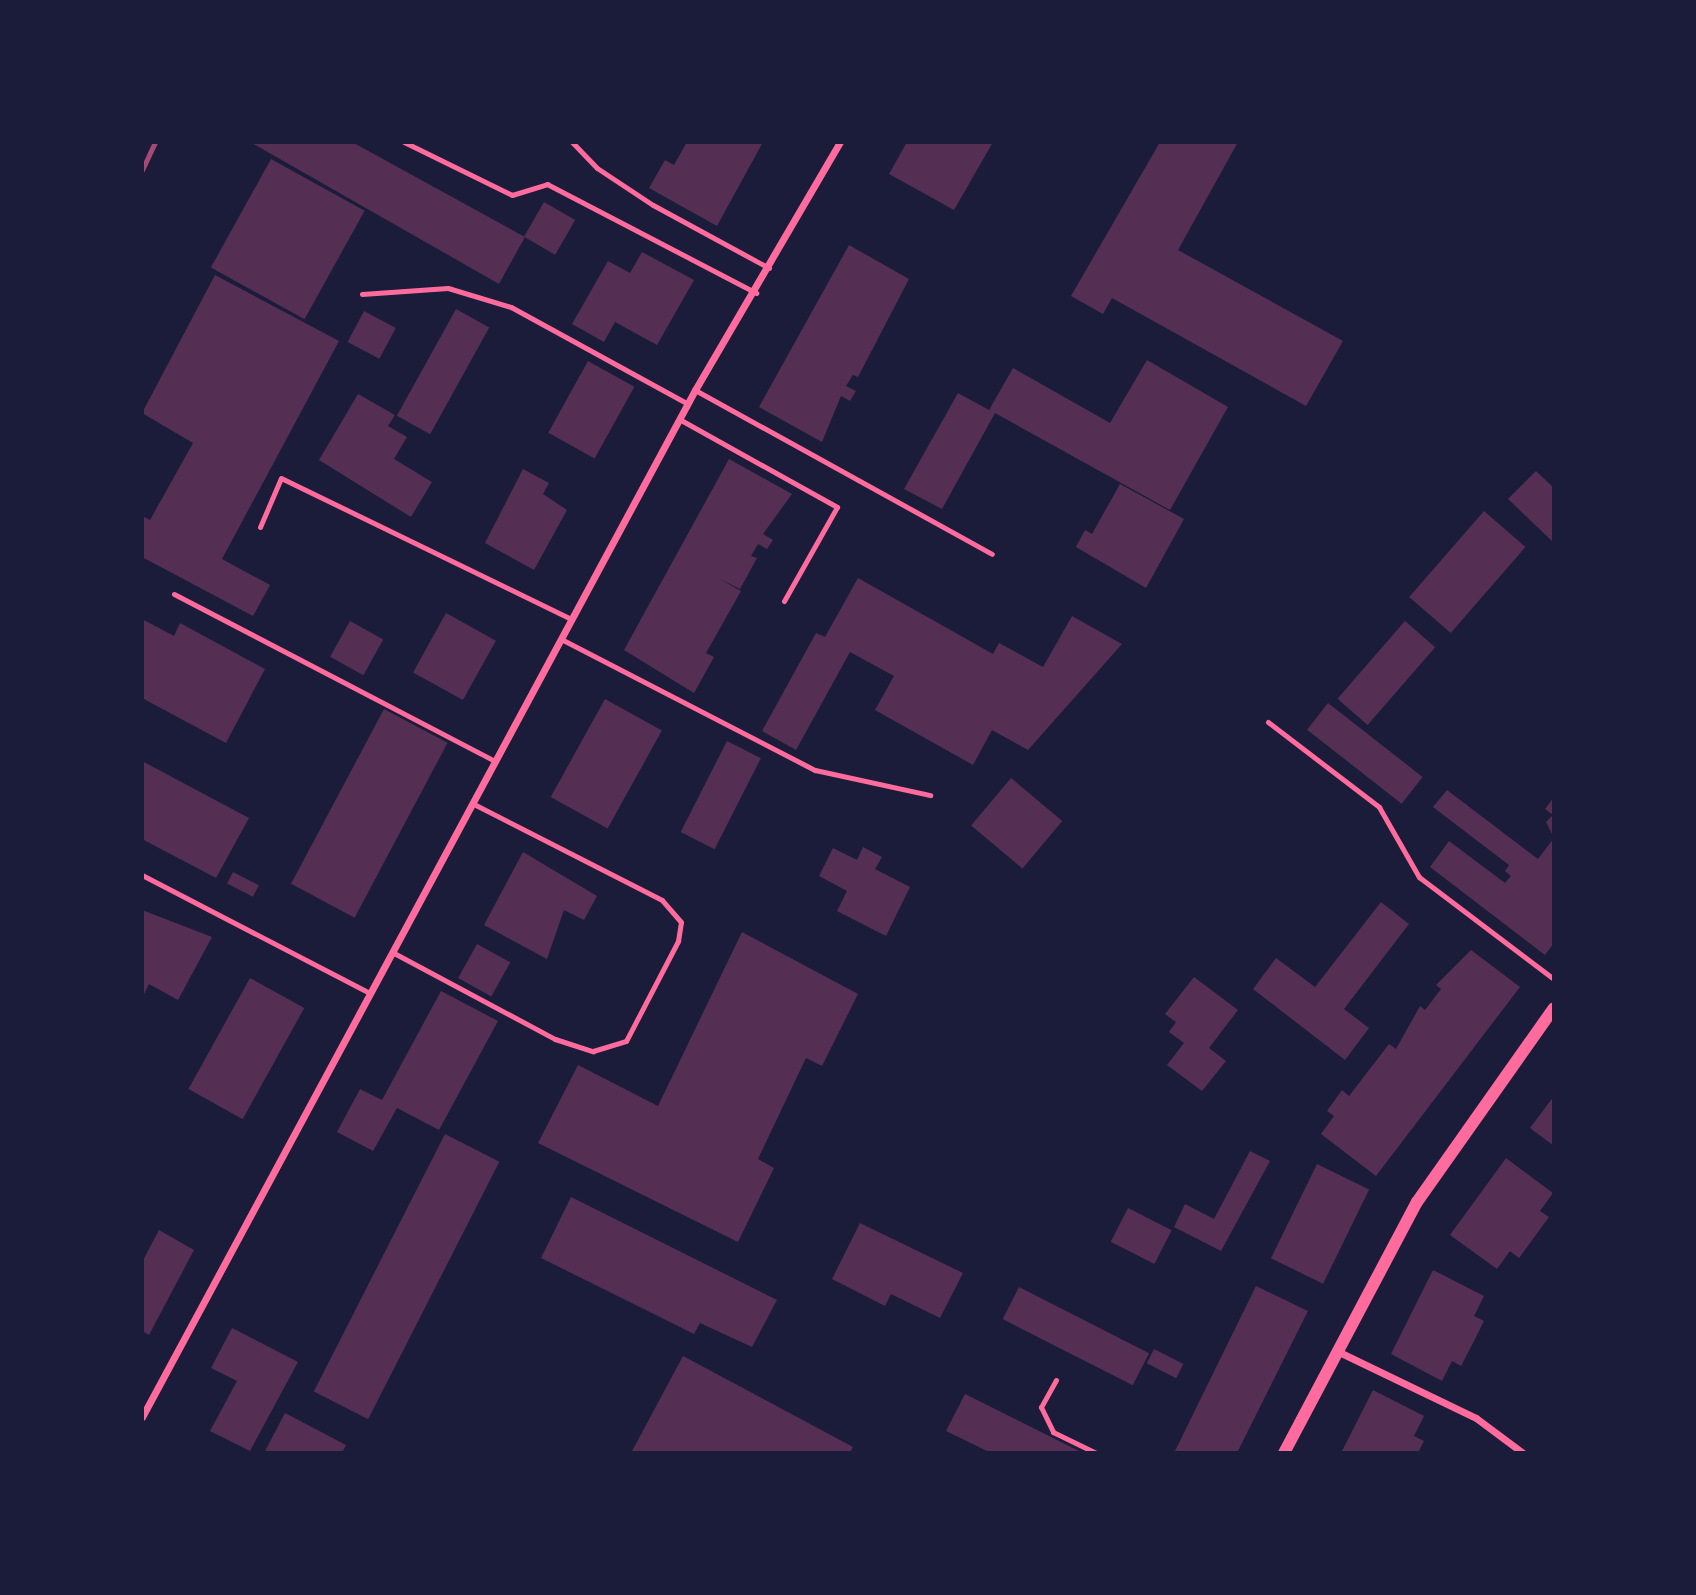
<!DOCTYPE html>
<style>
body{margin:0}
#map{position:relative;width:1696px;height:1595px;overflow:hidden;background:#1b1b3a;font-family:Manrope,sans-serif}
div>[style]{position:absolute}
.building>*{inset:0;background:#542f53;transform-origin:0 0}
.service>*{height:5px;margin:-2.5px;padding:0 2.5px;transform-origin:2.5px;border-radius:2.5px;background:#ff6b9d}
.minor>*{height:7px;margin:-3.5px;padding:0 3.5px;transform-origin:3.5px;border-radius:3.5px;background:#ff6b9d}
.tertiary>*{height:12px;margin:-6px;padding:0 6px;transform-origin:6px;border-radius:6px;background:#ff6b9d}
.rail>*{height:5px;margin:-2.5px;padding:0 2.5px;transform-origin:2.5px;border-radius:2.5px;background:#a44b75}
span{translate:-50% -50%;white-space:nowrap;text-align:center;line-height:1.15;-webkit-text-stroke:5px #1b1b3a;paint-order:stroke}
.frame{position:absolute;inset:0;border:144px solid #1b1b3a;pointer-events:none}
</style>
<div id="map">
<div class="building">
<div style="clip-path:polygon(250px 142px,352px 142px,525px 237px,499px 284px)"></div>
<div style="clip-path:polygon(687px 142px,763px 142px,717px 226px,649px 188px,665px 160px,674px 165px)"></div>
<div style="clip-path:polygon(907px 142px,993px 142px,954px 210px,889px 174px)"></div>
<div style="clip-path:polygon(1160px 142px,1238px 142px,1178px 250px,1343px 341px,1306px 406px,1112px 298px,1103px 314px,1071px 296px)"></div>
<div style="left:271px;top:159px;width:107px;height:124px;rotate:29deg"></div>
<div style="left:544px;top:202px;width:36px;height:40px;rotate:30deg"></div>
<div style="clip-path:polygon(849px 245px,909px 279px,858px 377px,853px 375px,846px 386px,856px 391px,850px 401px,841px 396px,822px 442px,759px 407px)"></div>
<div style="clip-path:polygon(642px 252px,694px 280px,657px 345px,615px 322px,604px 342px,572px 324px,608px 261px,630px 273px)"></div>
<div style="clip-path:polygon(215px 275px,339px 341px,222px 559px,270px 585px,253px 616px,142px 557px,142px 516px,150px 520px,193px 443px,142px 413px)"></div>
<div style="left:456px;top:309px;width:38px;height:122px;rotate:29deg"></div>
<div style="left:364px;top:311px;width:36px;height:35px;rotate:28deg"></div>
<div style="clip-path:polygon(1147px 360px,1228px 407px,1170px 510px,995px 413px,942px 509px,904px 489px,958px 393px,989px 410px,1013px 368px,1110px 423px)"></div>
<div style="left:588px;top:361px;width:53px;height:82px;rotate:29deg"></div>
<div style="clip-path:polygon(358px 394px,395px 415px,388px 426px,407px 437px,394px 459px,432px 482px,411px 517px,319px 460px)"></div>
<div style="clip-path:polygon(729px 459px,792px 494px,763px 534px,773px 540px,767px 549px,758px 544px,751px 556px,757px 558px,740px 589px,718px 578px,741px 591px,706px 653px,714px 657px,694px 693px,624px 650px)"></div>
<div style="clip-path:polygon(523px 469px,549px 483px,543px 494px,567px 510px,534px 570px,485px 543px)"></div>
<div style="clip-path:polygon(1536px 471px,1554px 488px,1554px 543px,1508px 499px)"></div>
<div style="clip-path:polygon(1120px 484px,1184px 519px,1146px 588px,1076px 547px,1085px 530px,1092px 534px)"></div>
<div style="left:1484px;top:511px;width:55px;height:114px;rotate:41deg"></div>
<div style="clip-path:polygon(858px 578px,993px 654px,999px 643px,1043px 667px,1072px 616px,1122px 644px,1028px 750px,992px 730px,973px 765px,875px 710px,894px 676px,850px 652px,796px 750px,762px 731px,816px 633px,825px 637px)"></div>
<div style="left:446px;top:613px;width:57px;height:68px;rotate:29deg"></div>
<div style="clip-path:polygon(142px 619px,174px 636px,180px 623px,265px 669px,226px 743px,142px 698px)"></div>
<div style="left:350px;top:621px;width:38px;height:41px;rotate:29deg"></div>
<div style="left:1405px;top:621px;width:40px;height:103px;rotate:41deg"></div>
<div style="left:605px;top:699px;width:65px;height:112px;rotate:29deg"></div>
<div style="left:1328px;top:703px;width:120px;height:34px;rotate:38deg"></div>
<div style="left:384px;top:709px;width:72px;height:198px;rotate:28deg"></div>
<div style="left:727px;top:741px;width:38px;height:102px;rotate:27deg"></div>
<div style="clip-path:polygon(142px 761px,249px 818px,216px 878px,142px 839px)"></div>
<div style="left:1011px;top:778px;width:67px;height:62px;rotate:40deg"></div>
<div style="clip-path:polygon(1447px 790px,1538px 859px,1554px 838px,1546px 822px,1553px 815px,1545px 809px,1554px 797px,1554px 943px,1545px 955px,1430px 867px,1449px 841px,1505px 883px,1511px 876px,1505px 871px,1509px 865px,1433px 807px)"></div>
<div style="clip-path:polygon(863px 847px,882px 857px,875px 869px,910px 887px,886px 936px,837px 911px,847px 891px,819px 876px,833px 848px,857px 860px)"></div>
<div style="clip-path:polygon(523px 852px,597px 896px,584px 920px,564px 910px,547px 959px,484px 925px)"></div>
<div style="left:233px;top:872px;width:29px;height:13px;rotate:27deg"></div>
<div style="clip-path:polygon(1381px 902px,1409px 924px,1344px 1009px,1369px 1028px,1345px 1060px,1253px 989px,1276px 958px,1315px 987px)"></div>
<div style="clip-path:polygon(142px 910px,212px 937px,178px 1000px,149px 984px,142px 998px)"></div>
<div style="clip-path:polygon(742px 932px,858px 994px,822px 1066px,806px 1058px,758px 1159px,774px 1168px,738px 1242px,538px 1143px,578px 1065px,658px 1106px)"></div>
<div style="left:477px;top:944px;width:38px;height:39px;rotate:29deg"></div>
<div style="clip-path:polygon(1471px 950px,1520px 987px,1376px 1176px,1321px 1134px,1334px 1116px,1327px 1111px,1342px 1090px,1349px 1096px,1389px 1044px,1396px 1049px,1420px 1006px,1425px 1010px,1441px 989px,1436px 985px)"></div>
<div style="clip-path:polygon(1194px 977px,1238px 1010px,1209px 1048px,1226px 1061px,1202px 1091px,1167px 1065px,1184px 1043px,1169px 1032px,1176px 1022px,1165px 1014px)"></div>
<div style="left:250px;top:978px;width:62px;height:127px;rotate:29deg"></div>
<div style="clip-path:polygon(441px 991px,498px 1021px,439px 1130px,397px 1108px,373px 1151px,337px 1132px,360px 1089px,382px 1100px)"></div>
<div style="clip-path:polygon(1554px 1096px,1554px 1146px,1530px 1128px)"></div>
<div style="left:445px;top:1134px;width:61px;height:289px;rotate:27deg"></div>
<div style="clip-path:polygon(1250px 1151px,1270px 1161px,1221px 1251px,1174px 1227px,1185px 1204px,1214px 1219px)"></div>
<div style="clip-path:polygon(1506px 1158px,1553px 1193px,1540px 1211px,1549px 1217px,1519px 1258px,1510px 1251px,1497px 1269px,1450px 1235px)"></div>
<div style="left:1317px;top:1164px;width:58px;height:105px;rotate:26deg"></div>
<div style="clip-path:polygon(571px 1197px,777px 1300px,752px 1347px,700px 1323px,694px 1334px,541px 1258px)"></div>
<div style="left:1128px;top:1208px;width:49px;height:38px;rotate:27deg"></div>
<div style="clip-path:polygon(860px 1223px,963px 1273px,940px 1318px,891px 1294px,885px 1306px,832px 1279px)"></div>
<div style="clip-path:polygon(159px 1230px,194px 1250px,149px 1335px,142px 1331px,142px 1262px)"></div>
<div style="clip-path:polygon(1433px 1270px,1484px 1296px,1474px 1316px,1484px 1321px,1473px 1343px,1461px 1366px,1452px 1361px,1442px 1381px,1391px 1354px)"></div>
<div style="clip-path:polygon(1256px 1286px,1308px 1311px,1237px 1453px,1174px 1453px)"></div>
<div style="left:1019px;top:1287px;width:146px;height:36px;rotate:27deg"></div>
<div style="clip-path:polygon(232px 1328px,298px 1362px,250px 1451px,210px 1431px,237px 1381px,211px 1368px)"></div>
<div style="left:1154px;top:1349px;width:33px;height:16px;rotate:27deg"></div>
<div style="clip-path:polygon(683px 1356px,853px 1447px,850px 1453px,631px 1453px)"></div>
<div style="clip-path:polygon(1373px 1390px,1424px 1416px,1414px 1436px,1424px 1441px,1418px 1453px,1341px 1453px)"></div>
<div style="clip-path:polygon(965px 1394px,1083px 1453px,991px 1453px,946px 1431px)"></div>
<div style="clip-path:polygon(285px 1413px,346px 1445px,342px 1453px,264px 1453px)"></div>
</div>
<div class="service">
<div style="left:404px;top:142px;width:120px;rotate:26.1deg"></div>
<div style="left:512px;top:195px;width:37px;rotate:-17deg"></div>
<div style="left:547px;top:184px;width:236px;rotate:27.5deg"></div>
<div style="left:572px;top:142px;width:36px;rotate:46deg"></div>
<div style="left:597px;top:168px;width:67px;rotate:33.5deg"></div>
<div style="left:653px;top:205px;width:132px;rotate:28.5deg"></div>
<div style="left:362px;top:294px;width:86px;rotate:-4deg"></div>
<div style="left:448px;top:288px;width:66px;rotate:16.8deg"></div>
<div style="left:511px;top:307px;width:202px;rotate:28.7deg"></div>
<div style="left:695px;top:390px;width:339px;rotate:28.9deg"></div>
<div style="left:679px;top:419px;width:181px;rotate:29.1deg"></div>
<div style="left:837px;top:507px;width:108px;rotate:119.4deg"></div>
<div style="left:260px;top:527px;width:53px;rotate:-66.8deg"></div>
<div style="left:281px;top:478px;width:322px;rotate:25.9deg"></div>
<div style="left:174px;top:594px;width:362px;rotate:27.5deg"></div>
<div style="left:561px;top:639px;width:286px;rotate:27.3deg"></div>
<div style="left:815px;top:770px;width:118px;rotate:12.3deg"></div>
<div style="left:1268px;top:722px;width:140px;rotate:37.4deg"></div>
<div style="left:1379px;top:807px;width:81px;rotate:60.3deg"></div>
<div style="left:1419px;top:877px;width:169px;rotate:37.1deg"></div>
<div style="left:142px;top:875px;width:257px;rotate:27.4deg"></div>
<div style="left:392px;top:952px;width:185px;rotate:28.1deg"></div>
<div style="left:555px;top:1039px;width:40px;rotate:18deg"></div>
<div style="left:593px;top:1051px;width:34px;rotate:-17deg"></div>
<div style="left:626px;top:1041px;width:113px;rotate:-62.5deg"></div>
<div style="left:678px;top:941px;width:19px;rotate:-81deg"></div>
<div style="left:681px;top:922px;width:29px;rotate:-131deg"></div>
<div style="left:662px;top:900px;width:213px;rotate:-153deg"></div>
<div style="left:1056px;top:1380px;width:31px;rotate:119deg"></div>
<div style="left:1041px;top:1407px;width:28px;rotate:64deg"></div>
<div style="left:1053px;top:1432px;width:48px;rotate:26deg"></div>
</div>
<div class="minor">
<div style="left:1337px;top:1351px;width:154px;rotate:25.7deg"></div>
<div style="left:1476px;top:1418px;width:59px;rotate:36.7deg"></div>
<div style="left:142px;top:1417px;width:1166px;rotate:-61.7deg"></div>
<div style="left:695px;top:390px;width:287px;rotate:-59.7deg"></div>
</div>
<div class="tertiary">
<div style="left:1284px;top:1453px;width:284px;rotate:-62.1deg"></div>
<div style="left:1417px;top:1202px;width:237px;rotate:-54.8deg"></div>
</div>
<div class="rail">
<div style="left:142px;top:170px;width:31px;rotate:-65deg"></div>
</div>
<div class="frame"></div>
</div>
